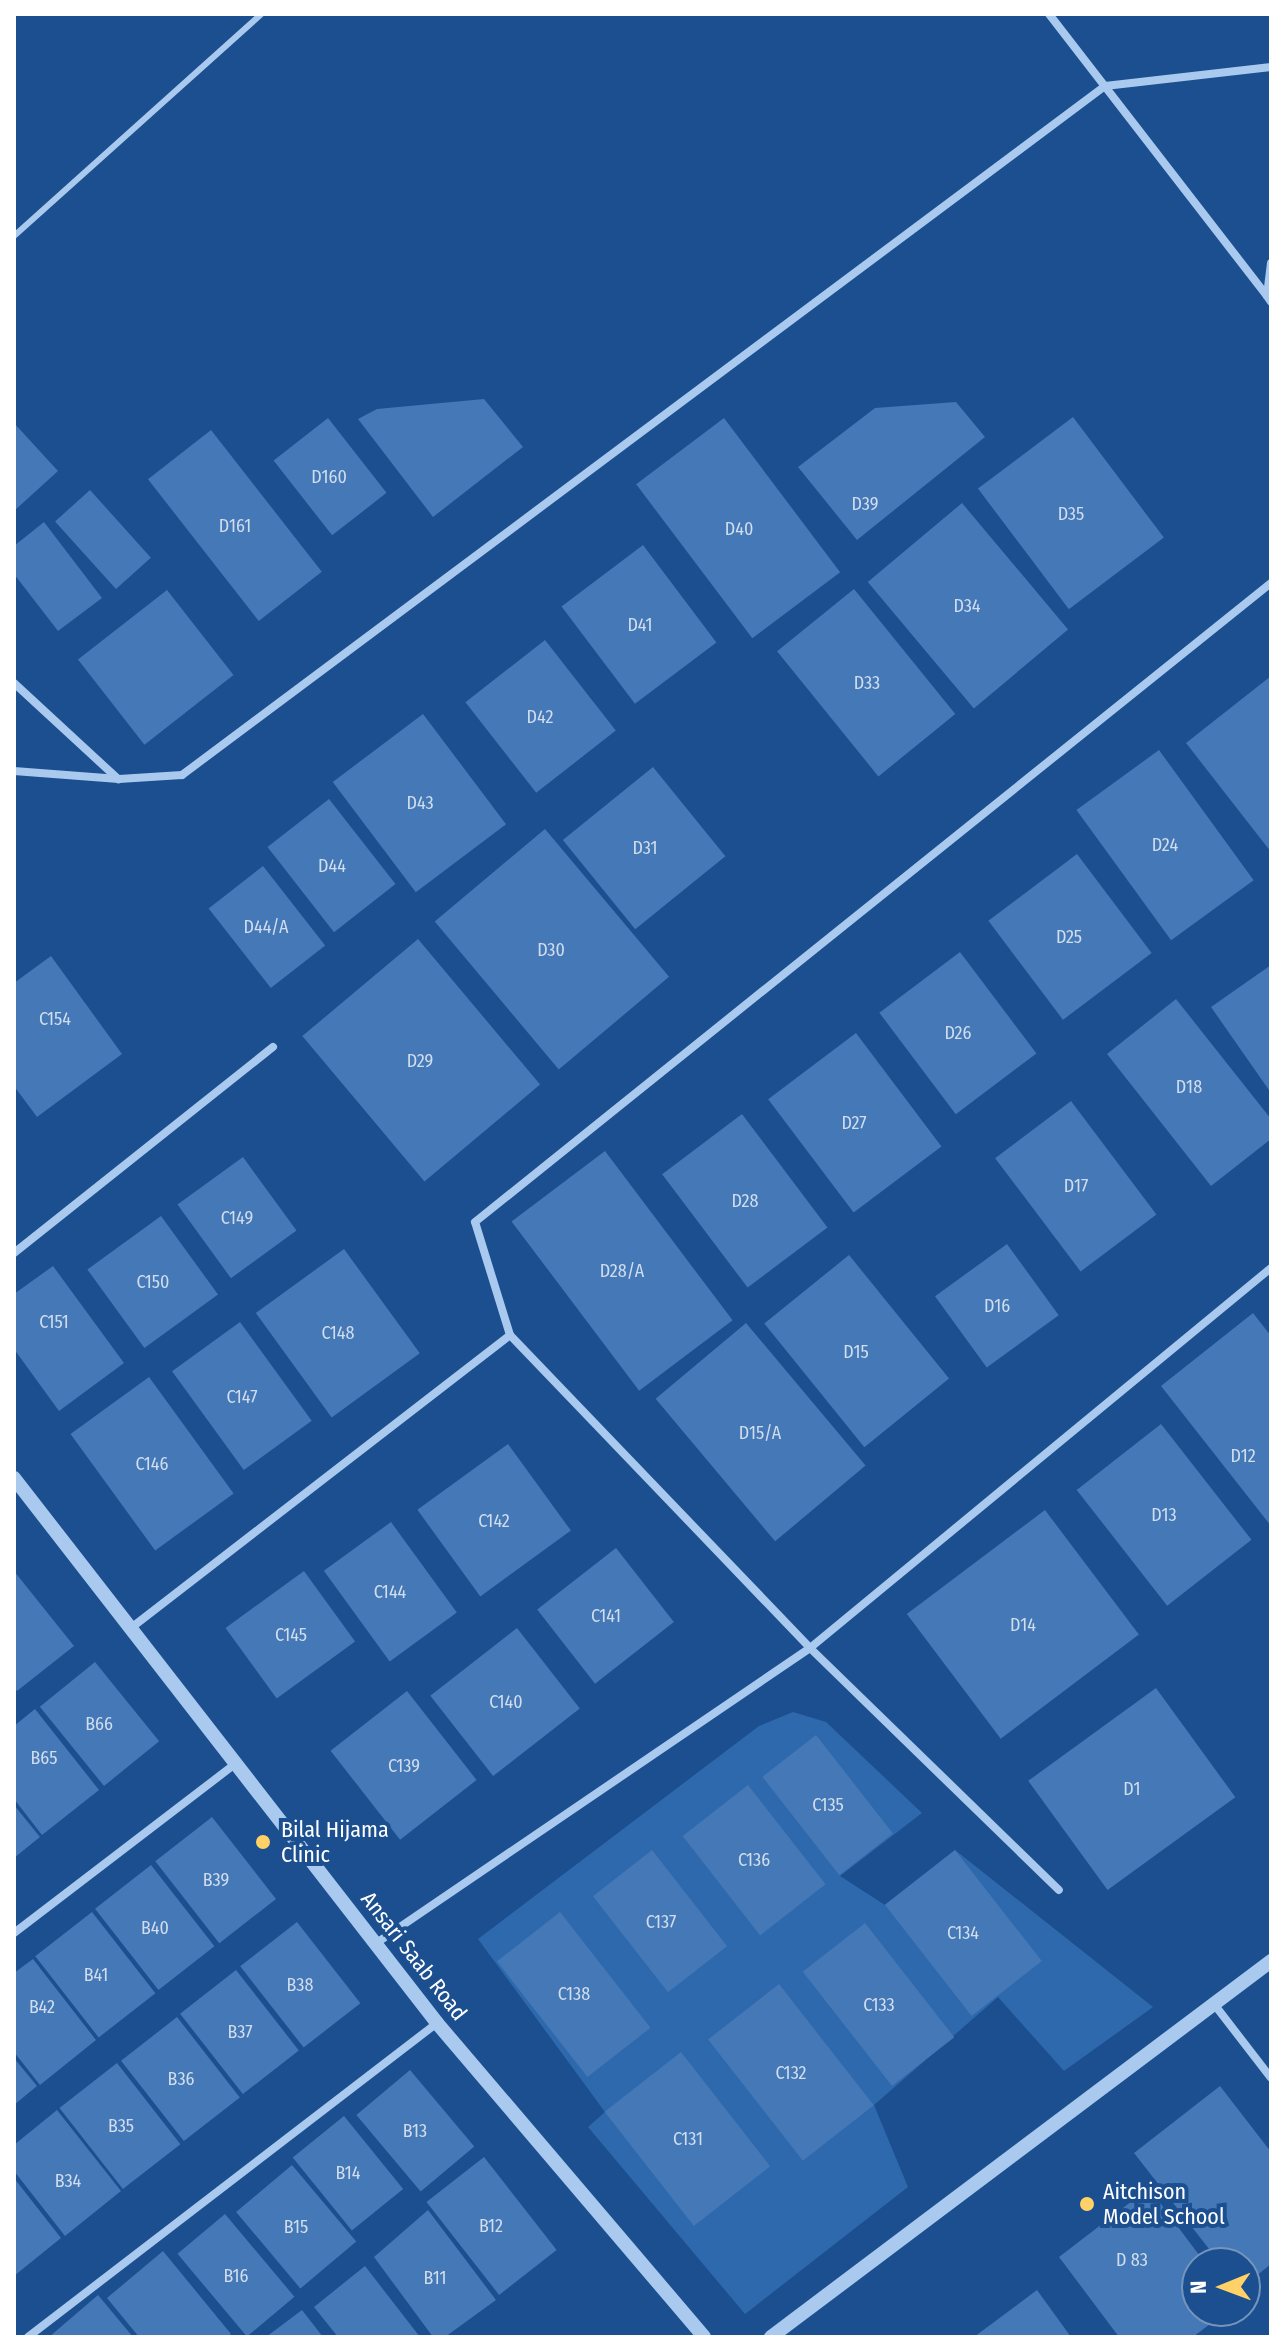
<!DOCTYPE html>
<style>
body{margin:0}
#map{position:relative;width:1285px;height:2351px;overflow:hidden;background:#1b4f8f;font-family:"Fira Sans Condensed",sans-serif}
div>[style]{position:absolute}
.green>*{inset:0;background:#2e69ad}
.building>*{inset:0;background:#4478b7;transform-origin:0 0}
.service>*{height:6px;margin:-3px;padding:0 3px;transform-origin:3px;border-radius:3px;background:#a9c9ee}
.minor>*{height:8px;margin:-4px;padding:0 4px;transform-origin:4px;border-radius:4px;background:#a9c9ee}
.tertiary>*{height:14px;margin:-7px;padding:0 7px;transform-origin:7px;border-radius:7px;background:#a9c9ee}
.dots>*{width:22px;height:22px;translate:-50% -50%;box-sizing:border-box;border:4px solid #1b4f8f;border-radius:50%}
span{translate:-50% -50%;white-space:nowrap;text-align:center;line-height:1.15;-webkit-text-stroke:8px #1b4f8f;paint-order:stroke}
.number-label{font-size:18px;color:#d0dded}
.number-label span{-webkit-text-stroke-width:0}
.poi-label{font-size:22px;color:#fff}
.left{translate:0 -50%;text-align:left}
.street-label{font-size:22px;color:#fff}
.frame{position:absolute;inset:0;border:16px solid #fff;pointer-events:none}
.north{position:absolute;left:1181px;top:2247px;width:80px;height:80px;box-sizing:border-box;background:#1b4f8f;border:2px solid #7695bc;border-radius:50%;rotate:269deg;font-size:22px;font-weight:700;line-height:32px;text-align:center;color:#fff}
.north::after{content:'';display:block;margin:auto;width:28px;height:36px;background:#ffd166;clip-path:polygon(50% 0,100% 100%,50% 72%,0 100%)}
</style>
<div id="map">
<div class="green">
<div style="clip-path:polygon(793px 1712px,826px 1722px,922px 1813px,840px 1876px,885px 1905px,955px 1850px,1153px 2007px,1064px 2071px,998px 1997px,874px 2105px,908px 2187px,745px 2314px,588px 2127px,605px 2112px,478px 1939px,759px 1726px)"></div>
</div>
<div class="building">
<div style="clip-path:polygon(484px 399px,523px 447px,433px 517px,358px 419px,377px 409px)"></div>
<div style="clip-path:polygon(956px 402px,985px 437px,857px 540px,798px 467px,875px 408px)"></div>
<div style="left:1073px;top:417px;width:151px;height:119px;rotate:53deg"></div>
<div style="left:328px;top:418px;width:95px;height:69px;rotate:52deg"></div>
<div style="left:724px;top:418px;width:193px;height:110px;rotate:53deg"></div>
<div style="clip-path:polygon(14px 423px,58px 471px,14px 511px)"></div>
<div style="left:211px;top:430px;width:180px;height:80px;rotate:52deg"></div>
<div style="left:90px;top:490px;width:91px;height:47px;rotate:48deg"></div>
<div style="left:962px;top:503px;width:165px;height:123px;rotate:50deg"></div>
<div style="clip-path:polygon(44px 522px,102px 598px,58px 631px,14px 574px,14px 546px)"></div>
<div style="left:643px;top:545px;width:122px;height:102px;rotate:53deg"></div>
<div style="left:854px;top:589px;width:161px;height:99px;rotate:51deg"></div>
<div style="left:167px;top:590px;width:108px;height:113px;rotate:52deg"></div>
<div style="left:545px;top:640px;width:115px;height:101px;rotate:52deg"></div>
<div style="clip-path:polygon(1271px 676px,1271px 852px,1186px 743px)"></div>
<div style="left:423px;top:714px;width:138px;height:113px;rotate:53deg"></div>
<div style="left:1159px;top:750px;width:161px;height:102px;rotate:54deg"></div>
<div style="left:653px;top:767px;width:115px;height:116px;rotate:51deg"></div>
<div style="left:329px;top:799px;width:108px;height:78px;rotate:52deg"></div>
<div style="left:545px;top:829px;width:193px;height:144px;rotate:50deg"></div>
<div style="left:1077px;top:854px;width:124px;height:111px;rotate:53deg"></div>
<div style="left:263px;top:866px;width:101px;height:69px;rotate:52deg"></div>
<div style="left:418px;top:939px;width:190px;height:151px;rotate:50deg"></div>
<div style="left:960px;top:952px;width:127px;height:101px;rotate:53deg"></div>
<div style="clip-path:polygon(51px 956px,122px 1054px,37px 1117px,14px 1086px,14px 983px)"></div>
<div style="clip-path:polygon(1271px 965px,1271px 1093px,1211px 1007px)"></div>
<div style="clip-path:polygon(1176px 999px,1271px 1119px,1271px 1139px,1211px 1186px,1107px 1054px)"></div>
<div style="left:856px;top:1033px;width:142px;height:110px;rotate:53deg"></div>
<div style="left:1071px;top:1101px;width:142px;height:95px;rotate:53deg"></div>
<div style="left:742px;top:1114px;width:142px;height:100px;rotate:53deg"></div>
<div style="left:605px;top:1151px;width:212px;height:117px;rotate:53deg"></div>
<div style="left:243px;top:1157px;width:91px;height:81px;rotate:54deg"></div>
<div style="left:161px;top:1216px;width:97px;height:91px;rotate:54deg"></div>
<div style="left:1007px;top:1244px;width:88px;height:89px;rotate:54deg"></div>
<div style="left:344px;top:1249px;width:129px;height:109px;rotate:54deg"></div>
<div style="left:849px;top:1255px;width:159px;height:109px;rotate:51deg"></div>
<div style="clip-path:polygon(53px 1266px,124px 1363px,59px 1411px,14px 1349px,14px 1294px)"></div>
<div style="clip-path:polygon(1253px 1313px,1271px 1336px,1271px 1526px,1161px 1386px)"></div>
<div style="left:240px;top:1322px;width:122px;height:84px;rotate:54deg"></div>
<div style="left:746px;top:1323px;width:186px;height:118px;rotate:50deg"></div>
<div style="left:149px;top:1377px;width:144px;height:97px;rotate:54deg"></div>
<div style="left:1161px;top:1424px;width:147px;height:107px;rotate:52deg"></div>
<div style="left:508px;top:1444px;width:107px;height:112px;rotate:54deg"></div>
<div style="left:1045px;top:1510px;width:156px;height:173px;rotate:53deg"></div>
<div style="left:391px;top:1522px;width:112px;height:83px;rotate:54deg"></div>
<div style="left:616px;top:1548px;width:94px;height:100px;rotate:52deg"></div>
<div style="clip-path:polygon(14px 1571px,74px 1646px,17px 1691px,14px 1687px)"></div>
<div style="left:304px;top:1571px;width:87px;height:97px;rotate:54deg"></div>
<div style="left:517px;top:1628px;width:102px;height:110px;rotate:52deg"></div>
<div style="left:95px;top:1662px;width:102px;height:71px;rotate:51deg"></div>
<div style="left:1156px;top:1688px;width:135px;height:158px;rotate:54deg"></div>
<div style="left:407px;top:1691px;width:113px;height:97px;rotate:52deg"></div>
<div style="clip-path:polygon(35px 1709px,99px 1790px,42px 1835px,14px 1799px,14px 1726px)"></div>
<div style="left:816px;top:1735px;width:125px;height:68px;rotate:52deg"></div>
<div style="left:748px;top:1785px;width:126px;height:83px;rotate:52deg"></div>
<div style="clip-path:polygon(14px 1805px,40px 1837px,14px 1858px)"></div>
<div style="left:212px;top:1817px;width:104px;height:72px;rotate:52deg"></div>
<div style="left:652px;top:1850px;width:122px;height:75px;rotate:52deg"></div>
<div style="left:955px;top:1850px;width:141px;height:89px;rotate:52deg"></div>
<div style="left:151px;top:1865px;width:103px;height:71px;rotate:52deg"></div>
<div style="left:92px;top:1912px;width:103px;height:72px;rotate:52deg"></div>
<div style="left:560px;top:1912px;width:147px;height:80px;rotate:52deg"></div>
<div style="left:297px;top:1922px;width:103px;height:72px;rotate:52deg"></div>
<div style="left:865px;top:1923px;width:145px;height:79px;rotate:52deg"></div>
<div style="clip-path:polygon(33px 1959px,96px 2040px,40px 2085px,14px 2052px,14px 1973px)"></div>
<div style="left:236px;top:1970px;width:102px;height:71px;rotate:52deg"></div>
<div style="left:779px;top:1984px;width:154px;height:90px;rotate:52deg"></div>
<div style="left:177px;top:2017px;width:102px;height:71px;rotate:52deg"></div>
<div style="left:681px;top:2052px;width:145px;height:97px;rotate:52deg"></div>
<div style="clip-path:polygon(14px 2058px,37px 2086px,14px 2105px)"></div>
<div style="left:117px;top:2063px;width:103px;height:73px;rotate:52deg"></div>
<div style="left:410px;top:2070px;width:100px;height:70px;rotate:50deg"></div>
<div style="clip-path:polygon(1220px 2086px,1271px 2152px,1271px 2264px,1245px 2285px,1245px 2263px,1220px 2263px,1134px 2153px)"></div>
<div style="clip-path:polygon(57px 2110px,121px 2191px,65px 2236px,14px 2171px,14px 2145px)"></div>
<div style="left:344px;top:2116px;width:94px;height:66px;rotate:51deg"></div>
<div style="left:484px;top:2157px;width:118px;height:73px;rotate:52deg"></div>
<div style="left:292px;top:2165px;width:100px;height:73px;rotate:50deg"></div>
<div style="clip-path:polygon(14px 2178px,61px 2238px,14px 2276px)"></div>
<div style="clip-path:polygon(1149px 2188px,1205px 2263px,1197px 2263px,1197px 2311px,1227px 2311px,1193px 2337px,1119px 2337px,1059px 2257px)"></div>
<div style="clip-path:polygon(428px 2210px,496px 2300px,445px 2337px,433px 2337px,374px 2257px)"></div>
<div style="left:225px;top:2214px;width:108px;height:62px;rotate:50deg"></div>
<div style="clip-path:polygon(163px 2251px,231px 2334px,227px 2337px,139px 2337px,107px 2298px)"></div>
<div style="clip-path:polygon(365px 2266px,420px 2337px,338px 2337px,314px 2307px)"></div>
<div style="clip-path:polygon(1037px 2290px,1071px 2337px,974px 2337px)"></div>
<div style="clip-path:polygon(98px 2295px,133px 2337px,49px 2337px)"></div>
<div style="clip-path:polygon(302px 2310px,323px 2337px,266px 2337px)"></div>
</div>
<div class="service">
<div style="left:14px;top:236px;width:332px;rotate:-41.9deg"></div>
</div>
<div class="minor">
<div style="left:1049px;top:14px;width:356px;rotate:52.3deg"></div>
<div style="left:1271px;top:263px;width:33px;rotate:97deg"></div>
<div style="left:1267px;top:296px;width:7px;rotate:56deg"></div>
<div style="left:14px;top:683px;width:142px;rotate:42.7deg"></div>
<div style="left:14px;top:771px;width:105px;rotate:4.4deg"></div>
<div style="left:119px;top:779px;width:63px;rotate:-3.6deg"></div>
<div style="left:182px;top:775px;width:1152px;rotate:-36.74deg"></div>
<div style="left:1105px;top:86px;width:167px;rotate:-6.5deg"></div>
<div style="left:14px;top:1253px;width:331px;rotate:-38.5deg"></div>
<div style="left:510px;top:1335px;width:434px;rotate:46.2deg"></div>
<div style="left:810px;top:1648px;width:347px;rotate:44.2deg"></div>
<div style="left:131px;top:1628px;width:479px;rotate:-37.7deg"></div>
<div style="left:510px;top:1335px;width:118px;rotate:-107.2deg"></div>
<div style="left:475px;top:1222px;width:1021px;rotate:-38.76deg"></div>
<div style="left:14px;top:1933px;width:280px;rotate:-37.4deg"></div>
<div style="left:375px;top:1944px;width:526px;rotate:-34.23deg"></div>
<div style="left:810px;top:1648px;width:597px;rotate:-39.5deg"></div>
<div style="left:1214px;top:2004px;width:93px;rotate:52.4deg"></div>
<div style="left:28px;top:2337px;width:516px;rotate:-37.51deg"></div>
</div>
<div class="tertiary">
<div style="left:14px;top:1478px;width:690px;rotate:52.18deg"></div>
<div style="left:437px;top:2023px;width:412px;rotate:49.6deg"></div>
<div style="left:771px;top:2337px;width:626px;rotate:-36.94deg"></div>
</div>
<div class="dots">
<div style="left:263px;top:1842px;background:#ffd166"></div>
<div style="left:1087px;top:2204px;background:#ffd166"></div>
</div>
<div class="number-label">
<span style="left:329px;top:477px">D160</span>
<span style="left:865px;top:504px">D39</span>
<span style="left:1071px;top:514px">D35</span>
<span style="left:235px;top:526px">D161</span>
<span style="left:739px;top:529px">D40</span>
<span style="left:967px;top:606px">D34</span>
<span style="left:640px;top:625px">D41</span>
<span style="left:867px;top:683px">D33</span>
<span style="left:540px;top:717px">D42</span>
<span style="left:420px;top:803px">D43</span>
<span style="left:1165px;top:845px">D24</span>
<span style="left:645px;top:848px">D31</span>
<span style="left:332px;top:866px">D44</span>
<span style="left:266px;top:927px">D44/A</span>
<span style="left:1069px;top:937px">D25</span>
<span style="left:551px;top:950px">D30</span>
<span style="left:55px;top:1019px">C154</span>
<span style="left:958px;top:1033px">D26</span>
<span style="left:420px;top:1061px">D29</span>
<span style="left:1189px;top:1087px">D18</span>
<span style="left:854px;top:1123px">D27</span>
<span style="left:1076px;top:1186px">D17</span>
<span style="left:745px;top:1201px">D28</span>
<span style="left:237px;top:1218px">C149</span>
<span style="left:622px;top:1271px">D28/A</span>
<span style="left:153px;top:1282px">C150</span>
<span style="left:997px;top:1306px">D16</span>
<span style="left:54px;top:1322px">C151</span>
<span style="left:338px;top:1333px">C148</span>
<span style="left:856px;top:1352px">D15</span>
<span style="left:242px;top:1397px">C147</span>
<span style="left:760px;top:1433px">D15/A</span>
<span style="left:1243px;top:1456px">D12</span>
<span style="left:152px;top:1464px">C146</span>
<span style="left:1164px;top:1515px">D13</span>
<span style="left:494px;top:1521px">C142</span>
<span style="left:390px;top:1592px">C144</span>
<span style="left:606px;top:1616px">C141</span>
<span style="left:1023px;top:1625px">D14</span>
<span style="left:291px;top:1635px">C145</span>
<span style="left:506px;top:1702px">C140</span>
<span style="left:99px;top:1724px">B66</span>
<span style="left:44px;top:1758px">B65</span>
<span style="left:404px;top:1766px">C139</span>
<span style="left:1132px;top:1789px">D1</span>
<span style="left:828px;top:1805px">C135</span>
<span style="left:754px;top:1860px">C136</span>
<span style="left:216px;top:1880px">B39</span>
<span style="left:661px;top:1922px">C137</span>
<span style="left:155px;top:1928px">B40</span>
<span style="left:963px;top:1933px">C134</span>
<span style="left:96px;top:1975px">B41</span>
<span style="left:300px;top:1985px">B38</span>
<span style="left:574px;top:1994px">C138</span>
<span style="left:879px;top:2005px">C133</span>
<span style="left:42px;top:2007px">B42</span>
<span style="left:240px;top:2032px">B37</span>
<span style="left:791px;top:2073px">C132</span>
<span style="left:181px;top:2079px">B36</span>
<span style="left:121px;top:2126px">B35</span>
<span style="left:415px;top:2131px">B13</span>
<span style="left:688px;top:2139px">C131</span>
<span style="left:348px;top:2173px">B14</span>
<span style="left:68px;top:2181px">B34</span>
<span style="left:491px;top:2226px">B12</span>
<span style="left:296px;top:2227px">B15</span>
<span style="left:1132px;top:2260px">D 83</span>
<span style="left:236px;top:2276px">B16</span>
<span style="left:435px;top:2278px">B11</span>
</div>
<div class="poi-label">
<span class="left" style="left:281px;top:1842px">Bilal Hijama<br>Clinic</span>
<span class="left" style="left:1103px;top:2204px">Aitchison<br>Model School</span>
</div>
<div class="street-label">
<span style="left:414px;top:1956px;rotate:52deg">Ansari Saab Road</span>
</div>
<div class="frame"></div>
<div class="north">N</div>
</div>
